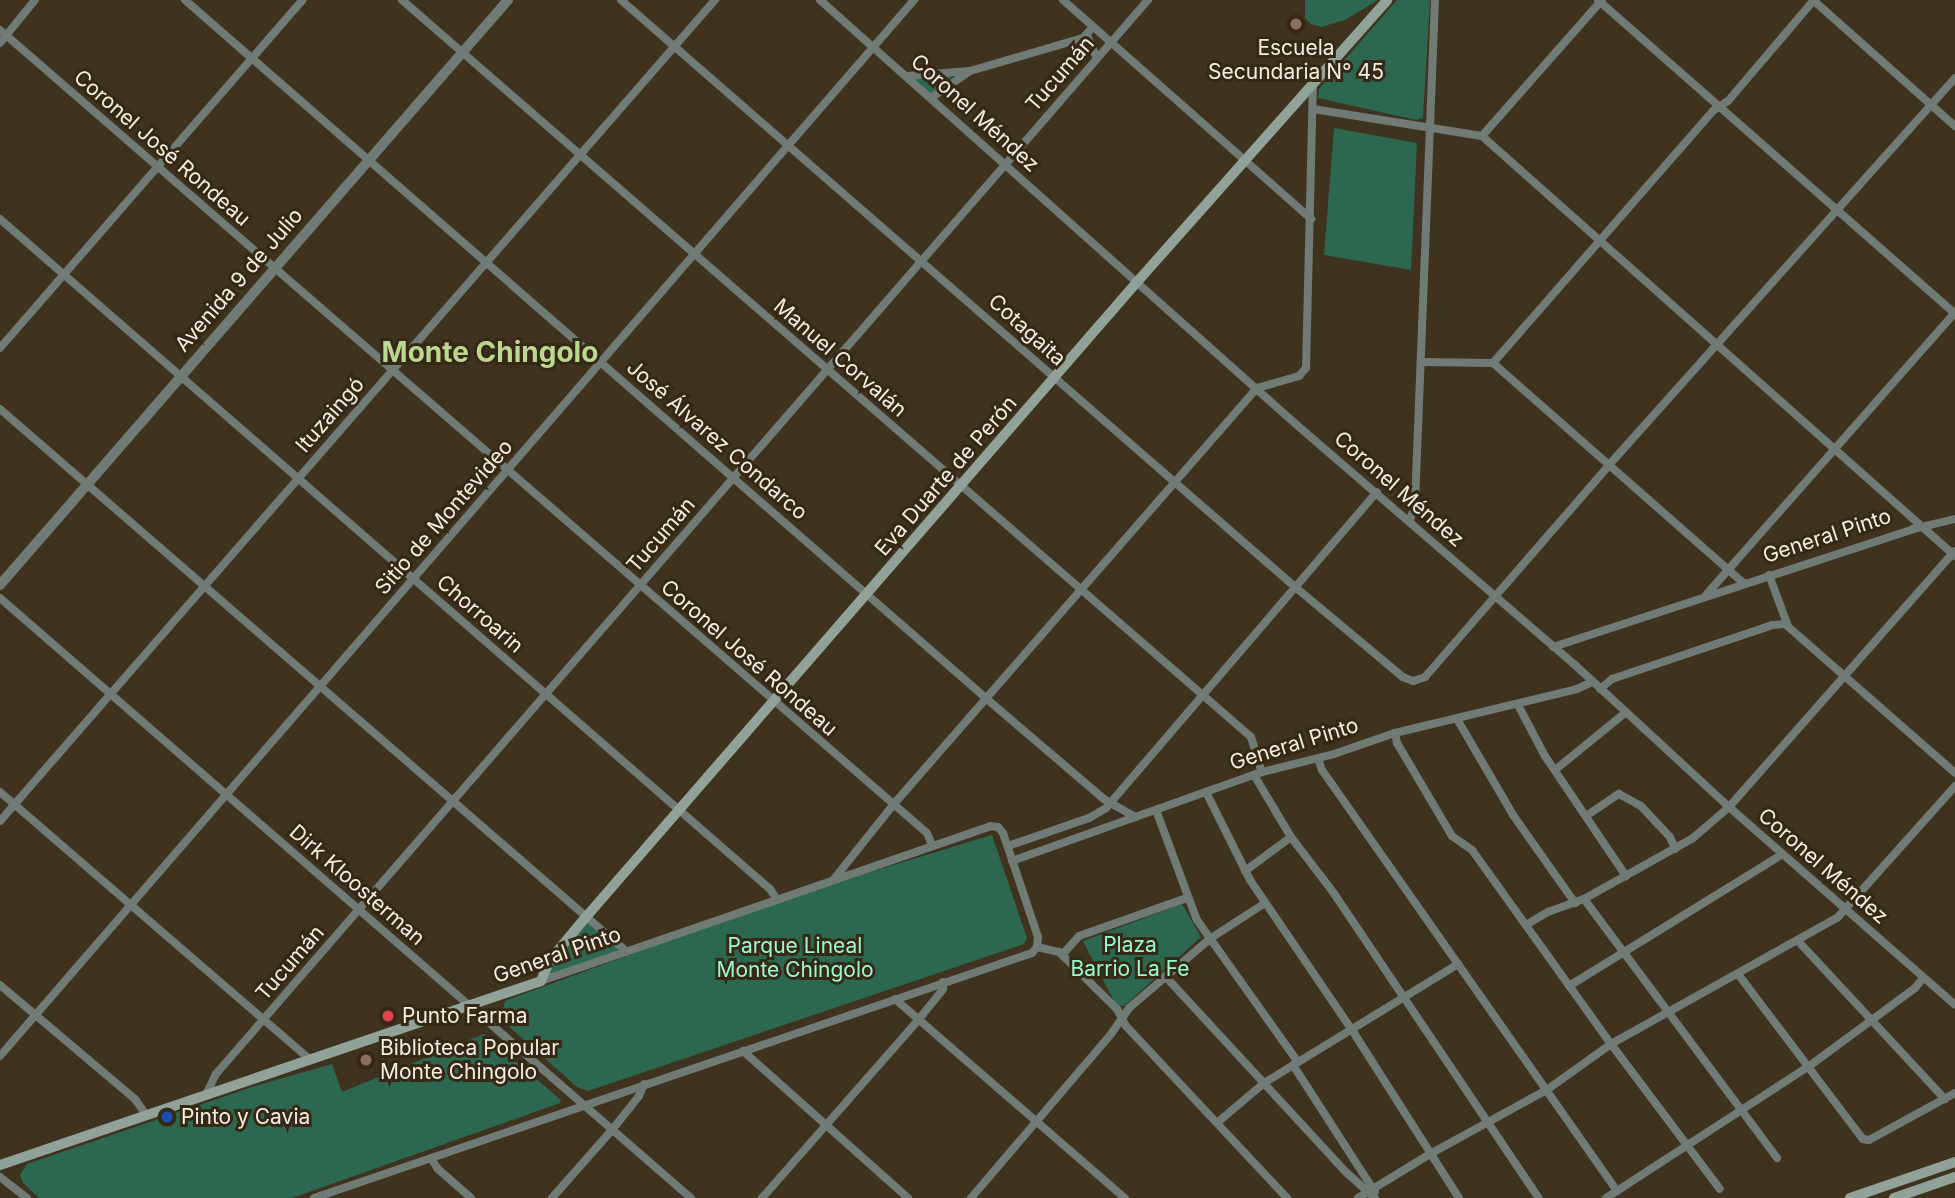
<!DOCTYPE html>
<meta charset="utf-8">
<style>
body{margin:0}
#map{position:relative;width:1955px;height:1198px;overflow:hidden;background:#3f321e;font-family:Inter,sans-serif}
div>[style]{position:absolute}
.green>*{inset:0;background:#2c6750}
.minor>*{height:8px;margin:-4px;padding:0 4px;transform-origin:4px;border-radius:4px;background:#707b75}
.tertiary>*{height:10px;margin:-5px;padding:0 5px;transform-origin:5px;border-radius:5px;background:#707b75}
.secondary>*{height:10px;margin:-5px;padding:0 5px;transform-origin:5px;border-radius:5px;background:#91a399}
.dots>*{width:19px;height:19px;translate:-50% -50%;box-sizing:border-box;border:4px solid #352815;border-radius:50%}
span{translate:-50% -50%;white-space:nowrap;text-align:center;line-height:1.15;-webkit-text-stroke:6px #352815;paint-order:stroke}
.poi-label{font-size:21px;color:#f6ede1}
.left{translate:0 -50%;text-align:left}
.street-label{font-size:21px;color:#f6ede1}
.park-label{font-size:21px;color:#98fad0}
.district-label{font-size:28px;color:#bcd890;font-weight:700}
</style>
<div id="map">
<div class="green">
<div style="clip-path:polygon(1305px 0,1378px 0,1345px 20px,1321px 27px,1311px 24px,1305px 18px)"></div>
<div style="clip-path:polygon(1397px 0,1430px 0,1423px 118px,1416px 120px,1318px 98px,1319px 89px)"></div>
<div style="clip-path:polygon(953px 76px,932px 95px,914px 79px)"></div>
<div style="clip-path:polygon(1334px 128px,1417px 143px,1411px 270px,1324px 255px)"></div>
<div style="clip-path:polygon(992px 835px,1027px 938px,1024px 944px,588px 1091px,577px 1087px,505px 1023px,502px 1015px,505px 1001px,510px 999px,778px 900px)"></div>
<div style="clip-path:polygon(1182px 904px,1201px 937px,1124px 1006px,1116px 1005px,1083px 941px)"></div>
<div style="clip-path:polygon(586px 917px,627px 952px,541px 981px)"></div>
<div style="clip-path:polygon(484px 1034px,561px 1100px,560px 1103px,292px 1198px,39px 1198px,23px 1183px,20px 1175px,27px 1164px,255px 1086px,332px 1064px,342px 1092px)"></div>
</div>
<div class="minor">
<div style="left:185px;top:0;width:1065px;rotate:41.08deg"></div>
<div style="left:988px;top:700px;width:153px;rotate:40.5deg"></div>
<div style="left:1104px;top:799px;width:36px;rotate:30deg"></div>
<div style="left:402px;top:0;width:1124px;rotate:40.96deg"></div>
<div style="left:1251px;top:737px;width:37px;rotate:73deg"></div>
<div style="left:621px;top:0;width:892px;rotate:41.05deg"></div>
<div style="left:1294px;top:586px;width:142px;rotate:39.9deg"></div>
<div style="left:1403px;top:677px;width:11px;rotate:22deg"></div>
<div style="left:1413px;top:681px;width:13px;rotate:-18deg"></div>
<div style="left:1425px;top:677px;width:281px;rotate:-49deg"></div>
<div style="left:1609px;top:465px;width:519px;rotate:-48.2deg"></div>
<div style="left:820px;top:0;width:640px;rotate:41.71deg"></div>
<div style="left:1298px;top:426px;width:364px;rotate:40.8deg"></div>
<div style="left:1574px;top:664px;width:211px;rotate:42.7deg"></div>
<div style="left:1729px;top:807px;width:300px;rotate:41.2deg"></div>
<div style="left:1063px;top:0;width:331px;rotate:41.4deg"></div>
<div style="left:1598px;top:0;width:475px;rotate:41.3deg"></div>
<div style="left:1813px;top:0;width:190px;rotate:41.6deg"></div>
<div style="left:0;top:30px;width:1226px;rotate:40.9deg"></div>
<div style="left:927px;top:833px;width:13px;rotate:67deg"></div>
<div style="left:1087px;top:35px;width:25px;rotate:67deg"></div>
<div style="left:0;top:43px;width:55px;rotate:-50.9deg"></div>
<div style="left:970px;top:71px;width:118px;rotate:-16.3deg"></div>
<div style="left:1083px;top:38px;width:15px;rotate:-48deg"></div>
<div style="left:907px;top:76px;width:63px;rotate:-4.5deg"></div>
<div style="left:970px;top:71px;width:47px;rotate:145.3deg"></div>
<div style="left:1313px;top:109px;width:171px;rotate:9.1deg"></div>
<div style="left:1482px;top:136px;width:633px;rotate:41.6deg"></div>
<div style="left:1482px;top:136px;width:181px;rotate:-48.6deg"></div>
<div style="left:0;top:219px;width:1021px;rotate:41.03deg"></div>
<div style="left:770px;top:889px;width:11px;rotate:56deg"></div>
<div style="left:0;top:348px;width:461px;rotate:-49deg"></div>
<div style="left:1421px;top:362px;width:72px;rotate:0.8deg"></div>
<div style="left:1493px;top:363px;width:335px;rotate:-48.9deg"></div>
<div style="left:1713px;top:111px;width:18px;rotate:-34deg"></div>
<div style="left:1728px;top:101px;width:133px;rotate:-49.6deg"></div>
<div style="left:1493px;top:363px;width:333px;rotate:41.3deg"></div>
<div style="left:0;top:409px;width:829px;rotate:40.89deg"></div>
<div style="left:1410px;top:520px;width:17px;rotate:-73deg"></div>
<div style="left:1415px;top:504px;width:504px;rotate:-87.73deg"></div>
<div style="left:1769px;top:575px;width:54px;rotate:69.6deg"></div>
<div style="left:1706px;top:595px;width:376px;rotate:-48.6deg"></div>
<div style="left:0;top:598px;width:915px;rotate:40.97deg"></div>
<div style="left:1553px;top:647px;width:379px;rotate:-18.1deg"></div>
<div style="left:1913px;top:529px;width:43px;rotate:-13.4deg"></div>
<div style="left:1600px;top:689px;width:16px;rotate:-40deg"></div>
<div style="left:1612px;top:679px;width:169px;rotate:-18.6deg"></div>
<div style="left:1772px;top:625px;width:13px;rotate:-4deg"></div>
<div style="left:1785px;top:624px;width:226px;rotate:41.2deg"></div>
<div style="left:1518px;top:705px;width:58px;rotate:62.1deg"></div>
<div style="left:1545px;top:756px;width:145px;rotate:56deg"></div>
<div style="left:1457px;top:719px;width:111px;rotate:59.7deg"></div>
<div style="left:1513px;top:815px;width:108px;rotate:54.8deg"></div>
<div style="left:1395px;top:733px;width:10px;rotate:79deg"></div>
<div style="left:1397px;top:743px;width:108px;rotate:59.4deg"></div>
<div style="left:1452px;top:836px;width:24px;rotate:35deg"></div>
<div style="left:1472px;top:850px;width:239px;rotate:54.4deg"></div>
<div style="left:1611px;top:1044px;width:181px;rotate:53.1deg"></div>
<div style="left:1318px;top:758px;width:13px;rotate:72deg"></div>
<div style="left:1322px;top:770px;width:514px;rotate:54.98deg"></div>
<div style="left:1555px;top:770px;width:90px;rotate:-39.2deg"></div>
<div style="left:1254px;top:775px;width:72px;rotate:59.2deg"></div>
<div style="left:1291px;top:837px;width:69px;rotate:52.6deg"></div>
<div style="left:1333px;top:892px;width:369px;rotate:56.1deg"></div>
<div style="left:0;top:792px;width:408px;rotate:40.8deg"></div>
<div style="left:1206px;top:792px;width:98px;rotate:63.4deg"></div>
<div style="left:1250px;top:880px;width:181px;rotate:55.8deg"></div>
<div style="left:1352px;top:1030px;width:199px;rotate:57.5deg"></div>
<div style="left:1156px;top:810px;width:117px;rotate:69.6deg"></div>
<div style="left:1197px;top:920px;width:174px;rotate:54.6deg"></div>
<div style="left:1586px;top:816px;width:40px;rotate:-34deg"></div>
<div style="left:1619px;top:794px;width:25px;rotate:29deg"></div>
<div style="left:1641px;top:806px;width:42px;rotate:46.9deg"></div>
<div style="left:1670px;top:837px;width:13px;rotate:67deg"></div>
<div style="left:0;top:821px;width:1089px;rotate:-48.95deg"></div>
<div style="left:1008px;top:846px;width:86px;rotate:-19.1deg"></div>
<div style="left:1089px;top:818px;width:20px;rotate:-30deg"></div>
<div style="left:1106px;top:808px;width:416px;rotate:-49.4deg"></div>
<div style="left:1012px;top:861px;width:265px;rotate:-19.6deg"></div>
<div style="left:1262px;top:772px;width:74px;rotate:-14deg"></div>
<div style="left:1334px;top:754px;width:65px;rotate:-19deg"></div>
<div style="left:1395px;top:733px;width:187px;rotate:-13.6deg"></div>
<div style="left:1577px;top:689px;width:17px;rotate:-25deg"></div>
<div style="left:1245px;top:871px;width:57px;rotate:-36.5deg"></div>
<div style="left:834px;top:879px;width:95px;rotate:-51.4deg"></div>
<div style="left:893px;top:805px;width:554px;rotate:-48.88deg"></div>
<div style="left:1257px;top:388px;width:44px;rotate:-15.9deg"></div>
<div style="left:1299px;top:376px;width:11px;rotate:-49deg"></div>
<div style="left:1306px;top:368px;width:285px;rotate:-88.6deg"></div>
<div style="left:1584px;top:899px;width:323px;rotate:53.3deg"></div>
<div style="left:1526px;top:925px;width:26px;rotate:-31deg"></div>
<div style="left:1548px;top:912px;width:38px;rotate:-20deg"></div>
<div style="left:1584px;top:899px;width:125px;rotate:-29.2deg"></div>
<div style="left:1693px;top:838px;width:48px;rotate:-40.7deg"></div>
<div style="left:1729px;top:807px;width:341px;rotate:-48.6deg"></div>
<div style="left:1798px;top:941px;width:216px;rotate:47.1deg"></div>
<div style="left:1037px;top:947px;width:23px;rotate:13deg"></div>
<div style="left:1059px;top:952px;width:81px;rotate:44.5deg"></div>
<div style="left:1117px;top:1009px;width:19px;rotate:62deg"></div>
<div style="left:1126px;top:1026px;width:236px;rotate:46.9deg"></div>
<div style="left:1062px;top:955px;width:25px;rotate:-48deg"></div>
<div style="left:1079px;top:936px;width:114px;rotate:-19.4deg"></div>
<div style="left:1738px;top:974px;width:207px;rotate:52.9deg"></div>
<div style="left:1863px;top:1139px;width:6px;rotate:9deg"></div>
<div style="left:1869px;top:1140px;width:98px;rotate:-28.7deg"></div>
<div style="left:1165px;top:976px;width:268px;rotate:47.3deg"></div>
<div style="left:1347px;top:1173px;width:38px;rotate:42deg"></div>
<div style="left:541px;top:981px;width:475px;rotate:-19deg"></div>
<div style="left:990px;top:826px;width:8px;rotate:7deg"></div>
<div style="left:998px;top:827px;width:8px;rotate:50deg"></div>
<div style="left:1003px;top:833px;width:110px;rotate:71.4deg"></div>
<div style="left:1038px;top:937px;width:10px;rotate:96deg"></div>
<div style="left:0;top:985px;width:177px;rotate:40.2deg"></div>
<div style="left:135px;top:1099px;width:19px;rotate:55deg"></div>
<div style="left:1569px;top:986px;width:251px;rotate:-31.7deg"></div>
<div style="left:895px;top:999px;width:304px;rotate:40.9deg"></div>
<div style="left:743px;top:1051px;width:221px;rotate:41.7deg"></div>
<div style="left:0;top:1056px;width:1397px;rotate:-49.12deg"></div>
<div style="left:1293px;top:1065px;width:151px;rotate:57.2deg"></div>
<div style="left:206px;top:1095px;width:23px;rotate:-65deg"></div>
<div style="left:216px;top:1074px;width:1422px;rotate:-49.05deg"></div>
<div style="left:1218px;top:1122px;width:60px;rotate:-40.3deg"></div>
<div style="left:1264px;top:1083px;width:228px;rotate:-31.5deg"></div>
<div style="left:431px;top:1158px;width:13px;rotate:58deg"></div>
<div style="left:438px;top:1169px;width:44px;rotate:41.3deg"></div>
<div style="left:0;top:1177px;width:34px;rotate:38deg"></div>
<div style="left:314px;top:1198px;width:759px;rotate:-18.84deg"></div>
<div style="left:1032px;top:953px;width:8px;rotate:-50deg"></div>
<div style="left:552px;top:1198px;width:91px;rotate:-48.6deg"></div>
<div style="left:612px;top:1130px;width:43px;rotate:-51.5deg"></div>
<div style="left:639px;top:1096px;width:13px;rotate:-67deg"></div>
<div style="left:762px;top:1198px;width:238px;rotate:-48.7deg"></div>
<div style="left:919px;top:1019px;width:38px;rotate:-51deg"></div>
<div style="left:943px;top:989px;width:7px;rotate:-90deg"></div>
<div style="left:971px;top:1198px;width:216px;rotate:-49.5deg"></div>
<div style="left:1111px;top:1034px;width:32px;rotate:-55deg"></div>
<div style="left:1129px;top:1008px;width:108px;rotate:-40.5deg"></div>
<div style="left:1211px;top:938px;width:64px;rotate:-32.9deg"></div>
<div style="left:1358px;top:1198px;width:84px;rotate:-31.4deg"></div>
<div style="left:1430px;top:1154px;width:135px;rotate:-28.8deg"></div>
<div style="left:1548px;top:1089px;width:77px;rotate:-35.5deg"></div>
<div style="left:1611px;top:1044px;width:260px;rotate:-29.2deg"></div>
<div style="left:1838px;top:917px;width:176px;rotate:-48.2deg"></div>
<div style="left:1606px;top:1198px;width:241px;rotate:-33deg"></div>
<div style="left:1808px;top:1067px;width:133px;rotate:-36.4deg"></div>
<div style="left:1915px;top:988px;width:13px;rotate:-51deg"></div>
</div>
<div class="tertiary">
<div style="left:0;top:585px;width:775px;rotate:-49.03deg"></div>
</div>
<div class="secondary">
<div style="left:0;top:1165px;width:571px;rotate:-18.78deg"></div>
<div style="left:541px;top:981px;width:23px;rotate:-67deg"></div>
<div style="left:550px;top:960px;width:56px;rotate:-50.1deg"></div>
<div style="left:586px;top:917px;width:841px;rotate:-49.05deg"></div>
<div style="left:1137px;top:282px;width:377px;rotate:-48.4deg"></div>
<div style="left:1850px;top:1198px;width:111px;rotate:-18.9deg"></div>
<div style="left:1894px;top:1198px;width:65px;rotate:-19deg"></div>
</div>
<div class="dots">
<div style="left:1296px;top:24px;background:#8d6e63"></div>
<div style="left:388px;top:1016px;background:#e0444e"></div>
<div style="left:366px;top:1060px;background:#8d6e63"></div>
<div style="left:167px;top:1117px;background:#1a4fb4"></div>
</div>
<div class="poi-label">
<span style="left:1296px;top:60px">Escuela<br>Secundaria N° 45</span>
<span class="left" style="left:402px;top:1016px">Punto Farma</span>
<span class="left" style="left:380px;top:1060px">Biblioteca Popular<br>Monte Chingolo</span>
<span class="left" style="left:181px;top:1117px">Pinto y Cavia</span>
</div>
<div class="street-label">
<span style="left:1060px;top:74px;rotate:-49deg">Tucumán</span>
<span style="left:975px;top:113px;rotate:42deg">Coronel Méndez</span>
<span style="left:162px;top:148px;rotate:41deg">Coronel José Rondeau</span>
<span style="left:239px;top:280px;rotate:-49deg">Avenida 9 de Julio</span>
<span style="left:1027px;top:330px;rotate:42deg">Cotagaita</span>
<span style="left:840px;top:358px;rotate:41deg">Manuel Corvalán</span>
<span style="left:330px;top:415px;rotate:-49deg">Ituzaingó</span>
<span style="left:717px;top:440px;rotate:41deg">José Álvarez Condarco</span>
<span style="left:946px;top:476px;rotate:-49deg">Eva Duarte de Perón</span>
<span style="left:1399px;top:489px;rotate:41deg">Coronel Méndez</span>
<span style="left:444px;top:517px;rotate:-49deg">Sitio de Montevideo</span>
<span style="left:661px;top:535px;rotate:-49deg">Tucumán</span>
<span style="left:1827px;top:536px;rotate:-18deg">General Pinto</span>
<span style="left:480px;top:614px;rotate:41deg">Chorroarin</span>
<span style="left:749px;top:658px;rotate:41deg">Coronel José Rondeau</span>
<span style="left:1294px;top:744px;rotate:-17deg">General Pinto</span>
<span style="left:1823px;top:866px;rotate:41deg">Coronel Méndez</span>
<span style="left:357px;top:885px;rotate:41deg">Dirk Kloosterman</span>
<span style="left:557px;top:955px;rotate:-19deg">General Pinto</span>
<span style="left:290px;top:963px;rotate:-49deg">Tucumán</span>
</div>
<div class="park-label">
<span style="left:1130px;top:957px">Plaza<br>Barrio La Fe</span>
<span style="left:795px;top:958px">Parque Lineal<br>Monte Chingolo</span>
</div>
<div class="district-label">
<span style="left:490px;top:352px">Monte Chingolo</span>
</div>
</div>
